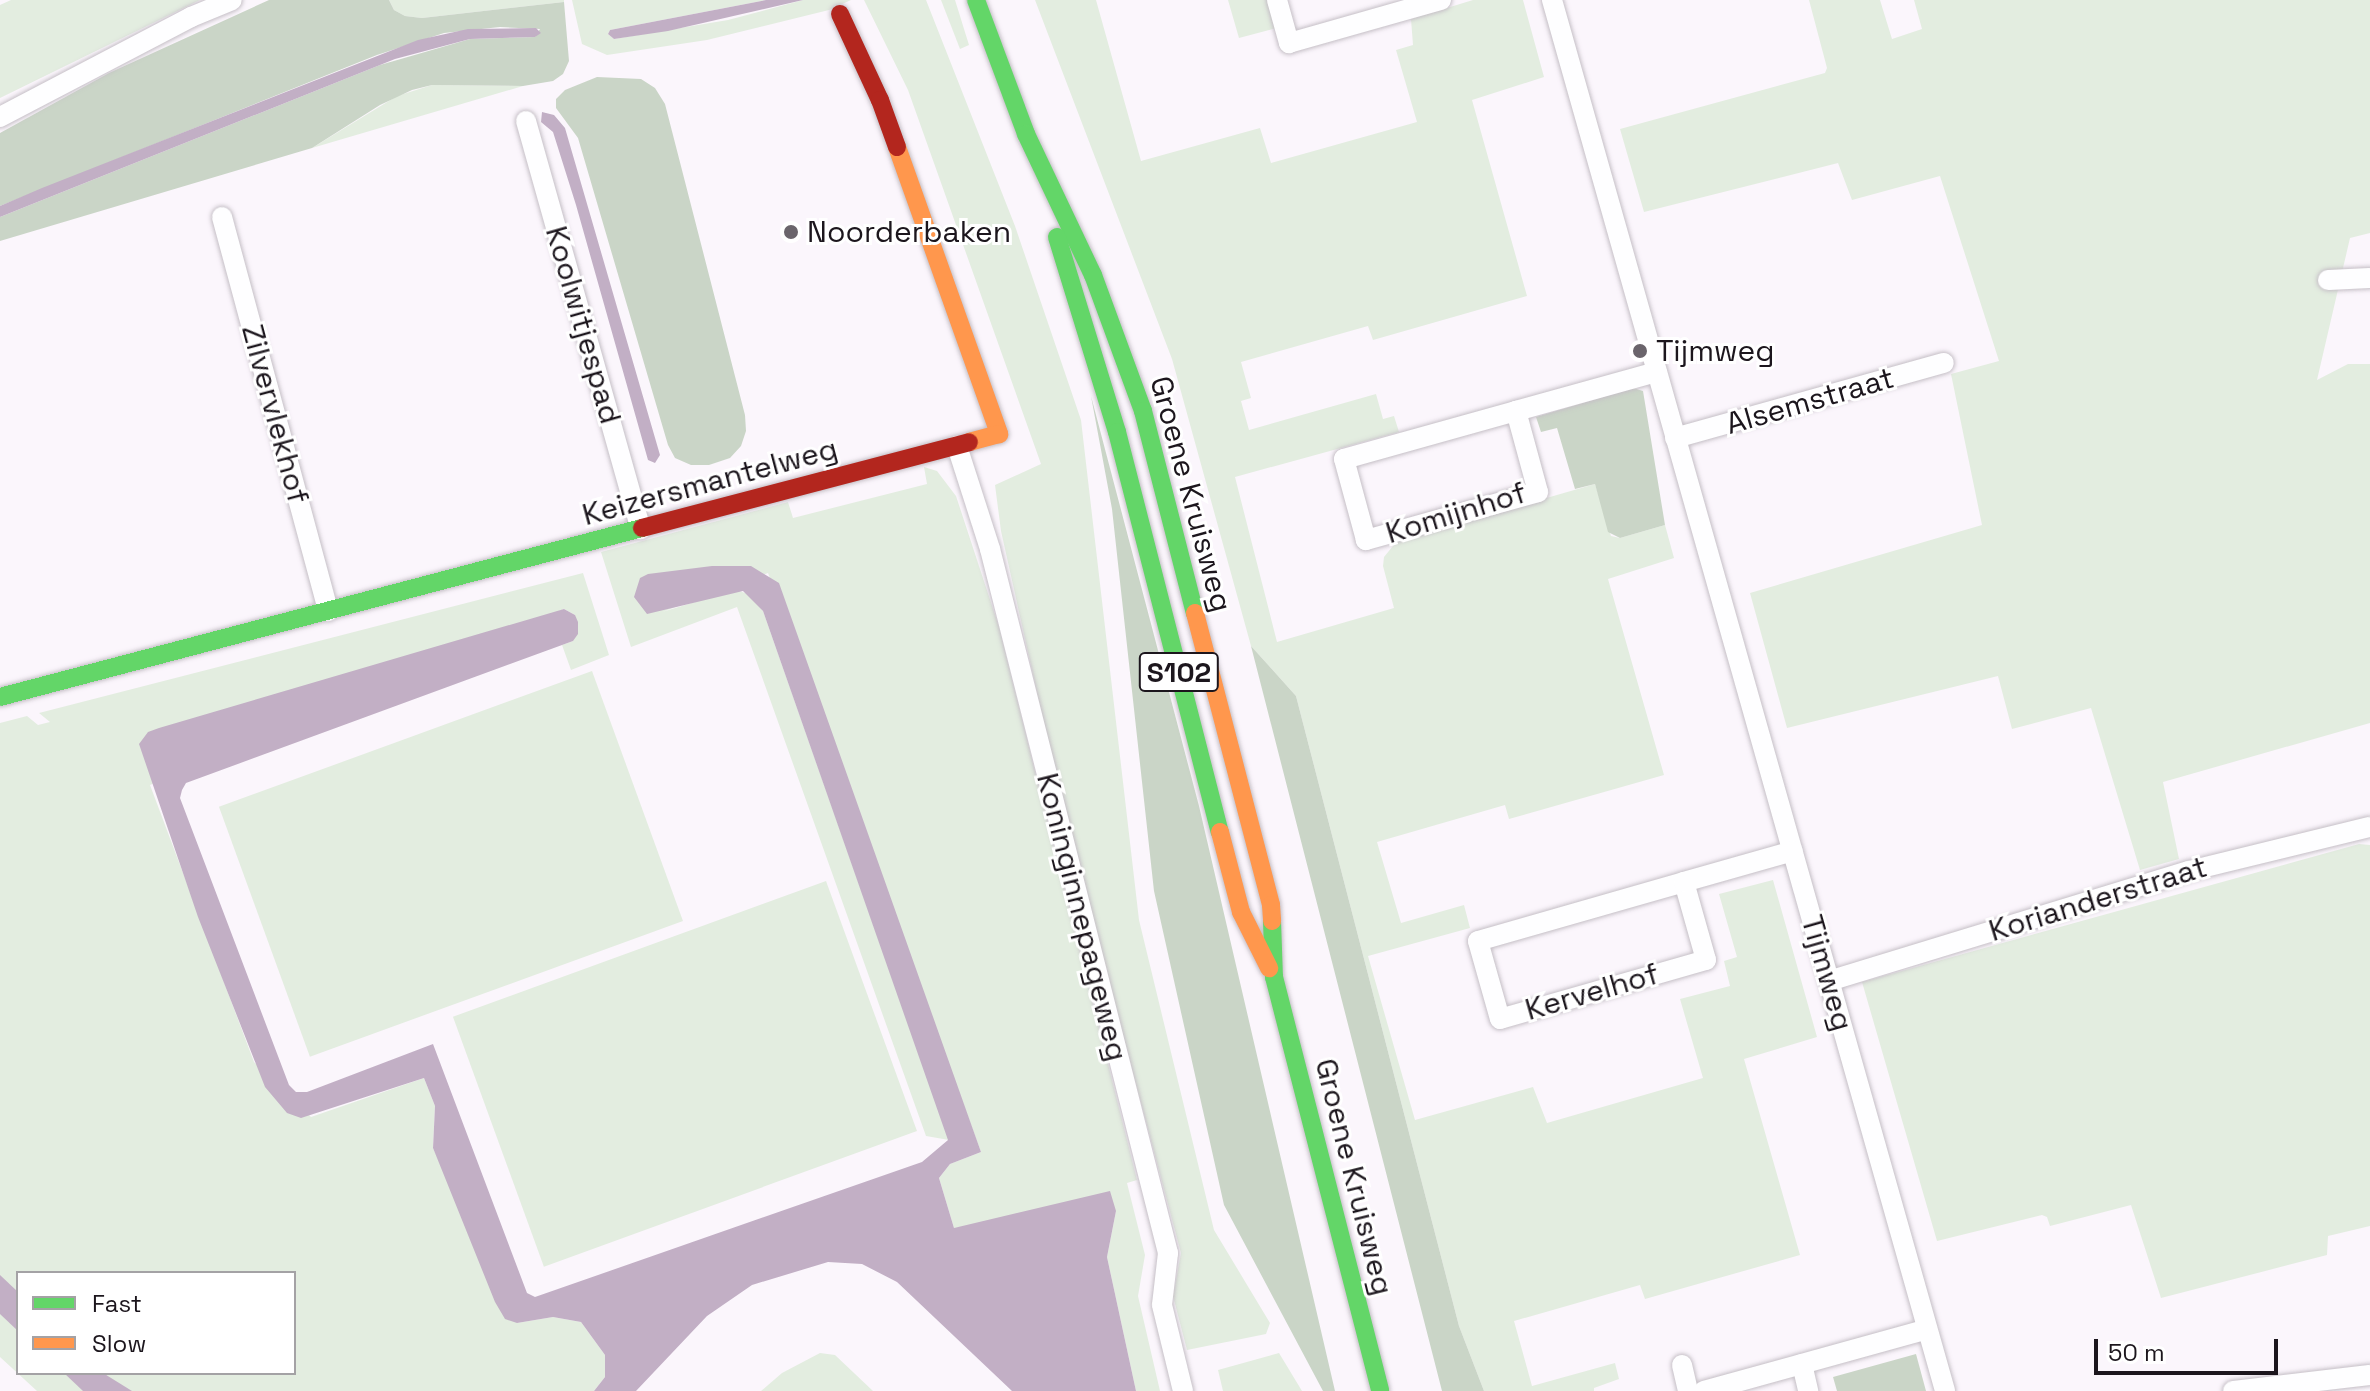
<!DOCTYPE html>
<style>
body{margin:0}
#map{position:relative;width:2370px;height:1391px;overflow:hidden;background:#fbf6fc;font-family:"Space Grotesk",sans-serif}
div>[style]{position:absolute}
.green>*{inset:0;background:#e3ede0;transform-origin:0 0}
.forest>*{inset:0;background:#cad5c7}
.water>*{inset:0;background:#c2afc5}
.roads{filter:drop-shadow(0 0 2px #c5bfc6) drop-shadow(0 0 2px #c5bfc6)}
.street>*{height:20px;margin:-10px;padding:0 10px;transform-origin:10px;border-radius:10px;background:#fefeff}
.fast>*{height:18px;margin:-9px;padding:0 9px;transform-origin:9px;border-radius:9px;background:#63d668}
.slow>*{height:18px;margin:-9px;padding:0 9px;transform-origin:9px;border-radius:9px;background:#ff974d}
.jam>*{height:18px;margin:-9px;padding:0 9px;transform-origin:9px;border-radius:9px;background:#b3261e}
.dots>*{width:22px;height:22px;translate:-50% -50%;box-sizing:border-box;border:4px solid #fff;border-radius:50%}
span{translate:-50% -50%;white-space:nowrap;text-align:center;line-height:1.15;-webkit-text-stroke:6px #fff;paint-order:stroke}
.shield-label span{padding:2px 6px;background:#fff;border:2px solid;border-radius:6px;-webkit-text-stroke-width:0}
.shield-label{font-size:28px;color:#1c161d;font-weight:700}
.poi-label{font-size:30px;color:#1c161d}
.left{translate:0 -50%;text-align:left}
.street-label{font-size:30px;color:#1c161d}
.legend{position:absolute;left:16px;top:1271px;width:280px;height:104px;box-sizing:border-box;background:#fff;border:2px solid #a4a2a5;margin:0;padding:10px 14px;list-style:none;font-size:24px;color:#1c161d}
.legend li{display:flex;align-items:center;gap:16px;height:40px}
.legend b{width:40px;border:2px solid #a4a2a5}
.scale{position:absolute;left:2094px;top:1339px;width:184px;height:36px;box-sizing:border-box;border:4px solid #1c161d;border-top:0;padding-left:10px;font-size:24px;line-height:28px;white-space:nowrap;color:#1c161d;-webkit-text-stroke:6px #fff;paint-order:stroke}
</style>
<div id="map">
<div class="green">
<div style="clip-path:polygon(11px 0,200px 0,0 98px,0 5px)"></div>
<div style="clip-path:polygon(389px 0,564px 0,564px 2px,422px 18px,405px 16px,394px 10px)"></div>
<div style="clip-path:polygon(572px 0,766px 0,610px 30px,608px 34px,614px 39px,728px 20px,803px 0,851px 0,829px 10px,707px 40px,607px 55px,582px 44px)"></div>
<div style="clip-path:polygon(864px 0,926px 0,1015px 226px,1081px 420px,1139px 920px,1214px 1230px,1270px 1323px,1266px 1334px,1187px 1350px,1173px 1296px,1181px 1253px,1064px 814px,1001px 531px,995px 485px,1041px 464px,908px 90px)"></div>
<div style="clip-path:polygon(941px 0,955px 0,969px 45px,960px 49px)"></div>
<div style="clip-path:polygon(1035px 0,1096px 0,1141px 161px,1260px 128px,1271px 163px,1417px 122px,1396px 50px,1413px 45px,1411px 19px,1473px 0,1523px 0,1544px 77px,1472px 100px,1527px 296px,1373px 340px,1368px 326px,1241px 362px,1251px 398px,1241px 401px,1249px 430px,1376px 394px,1383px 419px,1394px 416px,1399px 432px,1235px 477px,1277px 642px,1394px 608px,1383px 566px,1384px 557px,1397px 541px,1595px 484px,1611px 536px,1620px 538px,1665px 525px,1674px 558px,1608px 579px,1664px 775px,1509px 819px,1505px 805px,1377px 842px,1401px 923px,1464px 905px,1470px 928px,1368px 956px,1415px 1120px,1533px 1087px,1547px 1123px,1703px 1078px,1680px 999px,1730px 986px,1724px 961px,1737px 957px,1719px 894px,1773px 880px,1817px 1037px,1744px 1059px,1800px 1255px,1645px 1299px,1640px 1285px,1514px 1321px,1532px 1386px,1615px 1363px,1619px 1379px,1594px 1388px,1594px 1391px,1484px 1391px,1459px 1326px,1296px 696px,1251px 646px,1172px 359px)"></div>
<div style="clip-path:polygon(1228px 0,1269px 0,1277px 28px,1239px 38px)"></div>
<div style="clip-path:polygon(1809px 0,1880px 0,1892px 39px,1922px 29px,1914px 0,2370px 0,2370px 233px,2350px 238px,2317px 380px,2348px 364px,2370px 364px,2370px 723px,2163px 782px,2179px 859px,2140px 870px,2091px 708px,2012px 729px,1998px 676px,1787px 728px,1750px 593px,1982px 525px,1951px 374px,1999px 361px,1940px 176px,1852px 200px,1838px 163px,1644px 212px,1620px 129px,1825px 73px,1827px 68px)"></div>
<div style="clip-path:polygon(432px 85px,523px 86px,312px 148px,397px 96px)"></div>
<div style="clip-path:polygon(924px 467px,937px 471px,956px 496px,999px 627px,1137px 1180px,1127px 1183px,1145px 1255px,1138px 1296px,1160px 1391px,1136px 1391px,1107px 1257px,1116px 1211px,954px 1228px,939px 1178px,950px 1164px,981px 1152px,768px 573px,662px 612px,735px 590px,749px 594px,763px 611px,949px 1140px,926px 1136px,737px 607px,631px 647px,601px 552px,788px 502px,793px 518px,927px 484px)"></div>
<div style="clip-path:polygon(evenodd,583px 573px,609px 655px,571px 670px,562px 645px,573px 641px,575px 615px,564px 609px,150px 785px,254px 1062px,311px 1117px,424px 1078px,435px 1106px,433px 1148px,517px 1323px,553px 1317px,581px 1322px,605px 1355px,605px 1377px,594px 1391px,37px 1391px,0 1357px,0 723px,27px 716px,38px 725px,50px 722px,39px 713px,583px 573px,18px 1273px,294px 1273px,294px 1373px,18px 1373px,18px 1273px)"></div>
<div style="left:592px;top:671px;width:266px;height:397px;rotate:70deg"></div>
<div style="clip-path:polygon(2359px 844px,2370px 845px,2370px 1226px,2328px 1236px,2327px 1255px,2161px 1298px,2131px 1205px,2050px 1226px,2047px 1217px,2042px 1215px,1937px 1241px,1862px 982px)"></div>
<div style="left:826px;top:881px;width:266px;height:397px;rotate:70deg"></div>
<div style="clip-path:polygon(820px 1353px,835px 1355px,873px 1391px,761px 1391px,782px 1373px)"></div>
<div style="clip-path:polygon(1279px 1353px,1302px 1391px,1223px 1391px,1218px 1370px)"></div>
</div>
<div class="forest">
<div style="clip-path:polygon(269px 0,389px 0,394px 10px,405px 16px,422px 18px,564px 2px,569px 61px,563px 74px,553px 81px,523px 86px,432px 85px,412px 90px,380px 105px,312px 148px,0 241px,0 217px,380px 65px,470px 39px,535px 37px,540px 29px,500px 27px,444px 33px,377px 55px,0 206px,0 133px,109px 73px)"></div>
<div style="clip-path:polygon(597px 77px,641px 79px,655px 88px,665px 104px,745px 415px,746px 431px,741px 446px,730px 458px,709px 465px,691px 465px,675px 458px,668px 445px,578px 138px,556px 108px,556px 99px,565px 90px)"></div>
<div style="clip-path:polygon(1633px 388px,1643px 391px,1665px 525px,1620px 538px,1608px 532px,1595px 484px,1575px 489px,1557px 428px,1541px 432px,1536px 417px)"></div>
<div style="clip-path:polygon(1091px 396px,1199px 806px,1335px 1391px,1323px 1391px,1224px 1205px,1154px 891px,1112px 509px)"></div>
<div style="clip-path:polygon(1251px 646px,1296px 696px,1459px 1326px,1484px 1391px,1442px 1391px)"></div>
<div style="clip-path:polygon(1916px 1354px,1926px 1391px,1837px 1391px,1833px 1377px)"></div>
</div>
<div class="water">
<div style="clip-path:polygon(766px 0,803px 0,668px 31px,614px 39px,608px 34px,610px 30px)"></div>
<div style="clip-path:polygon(536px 28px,541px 33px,535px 37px,470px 39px,395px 59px,0 217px,0 206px,42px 188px,418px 40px,468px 29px)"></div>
<div style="clip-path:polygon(542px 112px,554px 115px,565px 128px,660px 455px,655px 463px,648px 460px,576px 205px,553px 132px,541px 122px)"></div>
<div style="clip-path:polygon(712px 566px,751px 566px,779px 583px,981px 1152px,950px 1164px,939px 1178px,954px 1228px,1110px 1191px,1116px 1211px,1107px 1257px,1136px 1391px,1012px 1391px,897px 1282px,862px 1264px,828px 1262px,752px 1285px,707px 1316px,636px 1391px,594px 1391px,605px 1377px,605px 1355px,581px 1322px,553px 1317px,517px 1323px,505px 1319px,495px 1302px,433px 1148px,435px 1106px,424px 1078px,301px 1118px,287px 1113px,265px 1087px,198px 917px,139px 744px,148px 732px,159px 728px,564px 609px,575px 615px,578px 622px,578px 634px,573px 641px,186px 783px,182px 790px,180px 798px,289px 1085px,296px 1092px,307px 1092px,433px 1044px,527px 1293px,535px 1297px,922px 1162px,948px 1140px,763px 611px,743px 591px,647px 614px,634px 597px,640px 578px,648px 574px)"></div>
<div style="clip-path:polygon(0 1275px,18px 1292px,18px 1331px,0 1314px)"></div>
<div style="clip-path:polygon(64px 1373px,103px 1373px,132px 1391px,83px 1391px)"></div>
</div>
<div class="roads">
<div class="street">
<div style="left:1277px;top:0;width:45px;rotate:74.4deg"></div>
<div style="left:1289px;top:43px;width:158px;rotate:-15.8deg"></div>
<div style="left:1552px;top:0;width:1445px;rotate:74.22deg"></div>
<div style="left:0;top:117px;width:216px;rotate:-27.6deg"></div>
<div style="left:191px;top:17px;width:44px;rotate:-22.5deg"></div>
<div style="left:526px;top:121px;width:424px;rotate:74.3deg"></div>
<div style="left:222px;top:217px;width:408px;rotate:74.9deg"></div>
<div style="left:2328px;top:280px;width:42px;rotate:-2.7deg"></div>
<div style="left:1516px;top:411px;width:84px;rotate:74.8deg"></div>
<div style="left:1538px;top:492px;width:179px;rotate:164.4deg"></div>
<div style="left:1366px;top:540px;width:84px;rotate:-105.2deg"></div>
<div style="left:1344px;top:459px;width:179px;rotate:-15.6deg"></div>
<div style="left:1516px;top:411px;width:146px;rotate:-15.5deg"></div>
<div style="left:1675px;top:438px;width:279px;rotate:-15.6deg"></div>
<div style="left:957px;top:446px;width:108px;rotate:72.2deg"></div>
<div style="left:990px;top:549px;width:726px;rotate:75.81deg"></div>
<div style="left:1168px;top:1253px;width:52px;rotate:96.6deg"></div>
<div style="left:1162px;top:1305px;width:89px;rotate:76.3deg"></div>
<div style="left:1684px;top:882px;width:81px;rotate:74.2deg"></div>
<div style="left:1706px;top:960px;width:214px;rotate:164deg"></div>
<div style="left:1500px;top:1019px;width:81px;rotate:-105.8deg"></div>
<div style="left:1478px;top:941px;width:214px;rotate:-16deg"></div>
<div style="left:1684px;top:882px;width:113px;rotate:-15.9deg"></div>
<div style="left:1829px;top:981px;width:376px;rotate:-17deg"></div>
<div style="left:2189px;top:871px;width:186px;rotate:-13.7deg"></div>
<div style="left:1802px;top:1364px;width:28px;rotate:77deg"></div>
<div style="left:1682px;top:1365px;width:27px;rotate:77deg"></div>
<div style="left:1704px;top:1391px;width:231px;rotate:-15.5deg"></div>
<div style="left:2233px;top:1391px;width:138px;rotate:-6.7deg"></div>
</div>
<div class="fast">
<div style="left:976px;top:0;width:143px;rotate:69.5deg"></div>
<div style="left:1026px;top:134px;width:156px;rotate:64.6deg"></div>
<div style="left:1093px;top:275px;width:145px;rotate:69.8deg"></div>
<div style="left:1143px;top:411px;width:209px;rotate:75.6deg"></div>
<div style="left:1057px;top:237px;width:204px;rotate:72.9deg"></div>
<div style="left:1117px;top:432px;width:413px;rotate:75.6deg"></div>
<div style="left:0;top:697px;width:664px;rotate:-14.75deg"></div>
<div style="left:1272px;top:921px;width:56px;rotate:88deg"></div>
<div style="left:1274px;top:977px;width:427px;rotate:75.6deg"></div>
</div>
<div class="slow">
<div style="left:897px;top:147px;width:305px;rotate:70.4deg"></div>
<div style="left:999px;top:434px;width:31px;rotate:165deg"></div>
<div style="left:1195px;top:613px;width:302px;rotate:75.4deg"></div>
<div style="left:1271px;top:905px;width:16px;rotate:86deg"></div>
<div style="left:1220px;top:832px;width:83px;rotate:75.3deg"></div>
<div style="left:1241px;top:912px;width:63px;rotate:63.4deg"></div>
</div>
<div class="jam">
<div style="left:840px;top:14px;width:95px;rotate:65.1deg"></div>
<div style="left:880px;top:100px;width:50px;rotate:70.1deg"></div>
<div style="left:642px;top:528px;width:338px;rotate:-14.7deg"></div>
</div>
</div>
<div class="dots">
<div style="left:791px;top:232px;background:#6a646b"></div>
<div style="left:1640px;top:351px;background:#6a646b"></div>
</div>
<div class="shield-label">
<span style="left:1179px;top:672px">S102</span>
</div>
<div class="poi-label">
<span class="left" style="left:807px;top:232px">Noorderbaken</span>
<span class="left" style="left:1656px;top:351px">Tijmweg</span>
</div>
<div class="street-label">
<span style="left:583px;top:325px;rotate:74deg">Koolwitjespad</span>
<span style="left:1810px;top:401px;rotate:-16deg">Alsemstraat</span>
<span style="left:275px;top:414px;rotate:75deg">Zilvervlekhof</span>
<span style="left:710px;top:482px;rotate:-15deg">Keizersmantelweg</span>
<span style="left:1191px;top:494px;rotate:75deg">Groene Kruisweg</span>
<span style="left:1456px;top:513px;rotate:-17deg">Komijnhof</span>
<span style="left:2098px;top:899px;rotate:-17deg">Korianderstraat</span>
<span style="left:1082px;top:917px;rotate:76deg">Koninginnepageweg</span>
<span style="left:1827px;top:973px;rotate:74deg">Tijmweg</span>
<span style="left:1592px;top:992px;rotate:-16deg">Kervelhof</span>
<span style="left:1354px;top:1177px;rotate:76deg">Groene Kruisweg</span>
</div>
<ul class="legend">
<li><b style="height:10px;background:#63d668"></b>Fast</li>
<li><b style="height:10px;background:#ff974d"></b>Slow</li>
</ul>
<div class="scale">50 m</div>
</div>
